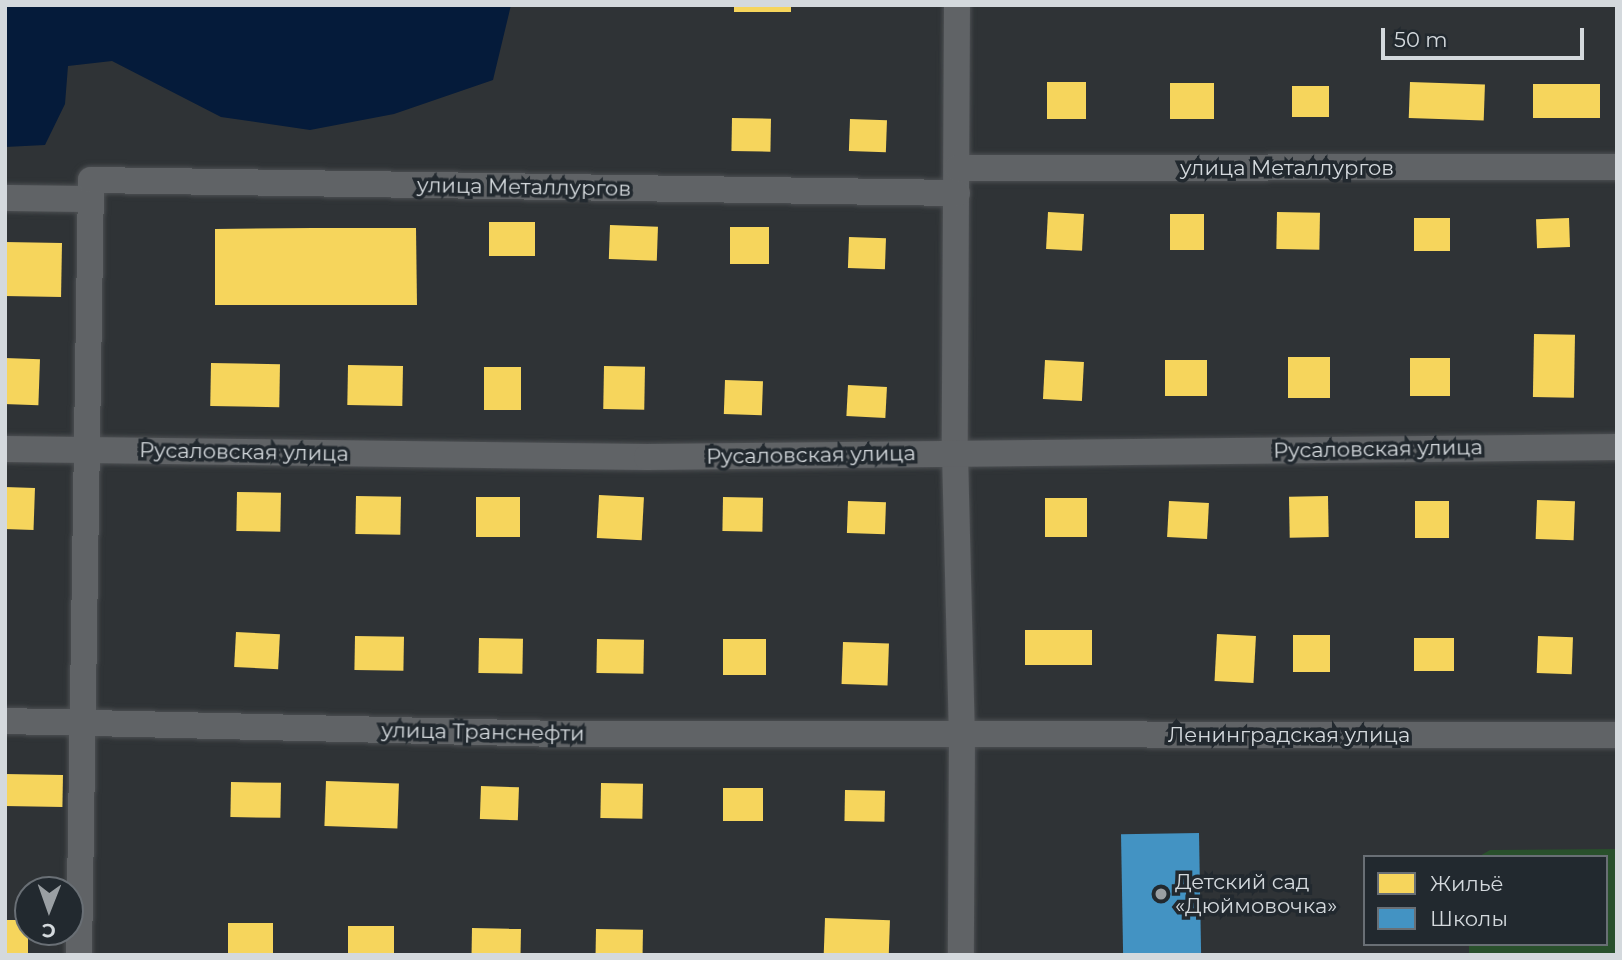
<!DOCTYPE html>
<meta charset="utf-8">
<style>
body{margin:0}
#map{position:relative;width:1622px;height:960px;overflow:hidden;background:#2f3336;font-family:Montserrat,sans-serif}
div>[style]{position:absolute}
.green>*{inset:0;background:#29502c}
.water>*{inset:0;background:#051b3a}
.homes>*{inset:0;background:#f6d55c;transform-origin:0 0}
.schools>*{inset:0;background:#4393c3;transform-origin:0 0}
.roads{filter:drop-shadow(0 0 2px #4d5053) drop-shadow(0 0 2px #4d5053)}
.minor>*{height:26px;margin:-13px;padding:0 13px;transform-origin:13px;border-radius:13px;background:#606366}
.dots>*{width:19px;height:19px;translate:-50% -50%;box-sizing:border-box;border:4px solid #22292f;border-radius:50%}
span{translate:-50% -50%;white-space:nowrap;text-align:center;line-height:1.15;-webkit-text-stroke:7px #22292f;paint-order:stroke}
.street-label{font-size:21px;color:#d4d9dd}
.poi-label{font-size:21px;color:#d4d9dd}
.left{translate:0 -50%;text-align:left}
.frame{position:absolute;inset:0;border:7px solid #d4d9dd;pointer-events:none}
.legend{position:absolute;left:1363px;top:855px;width:245px;height:91px;box-sizing:border-box;background:#22292f;border:2px solid #696f75;margin:0;padding:9px 12px;list-style:none;font-size:21px;color:#d4d9dd}
.legend li{display:flex;align-items:center;gap:14px;height:35px}
.legend b{width:35px;border:2px solid #696f75}
.north{position:absolute;left:14px;top:876px;width:70px;height:70px;box-sizing:border-box;background:#22292f;border:2px solid #696f75;border-radius:50%;rotate:181deg;font-size:19px;font-weight:700;line-height:28px;text-align:center;color:#d4d9dd}
.north::after{content:'';display:block;margin:auto;width:24px;height:32px;background:#9a9fa3;clip-path:polygon(50% 0,100% 100%,50% 72%,0 100%)}
.scale{position:absolute;left:1381px;top:28px;width:203px;height:32px;box-sizing:border-box;border:4px solid #d4d9dd;border-top:0;padding-left:9px;font-size:21px;line-height:24px;white-space:nowrap;color:#d4d9dd;-webkit-text-stroke:5px #22292f;paint-order:stroke}
</style>
<div id="map">
<div class="green">
<div style="clip-path:polygon(1617px 849px,1617px 955px,1469px 954px,1469px 944px,1606px 944px,1606px 857px,1478px 857px,1490px 850px)"></div>
</div>
<div class="water">
<div style="clip-path:polygon(5px 5px,511px 5px,493px 80px,394px 114px,310px 130px,221px 117px,112px 61px,68px 66px,65px 104px,45px 145px,5px 147px)"></div>
</div>
<div class="homes">
<div style="left:734px;top:5px;width:57px;height:7px"></div>
<div style="left:1047px;top:82px;width:39px;height:37px"></div>
<div style="left:1410px;top:82px;width:75px;height:36px;rotate:2deg"></div>
<div style="left:1170px;top:83px;width:44px;height:36px"></div>
<div style="left:1533px;top:84px;width:67px;height:34px"></div>
<div style="left:1292px;top:86px;width:37px;height:31px"></div>
<div style="left:732px;top:118px;width:39px;height:33px;rotate:1deg"></div>
<div style="left:850px;top:119px;width:37px;height:32px;rotate:2deg"></div>
<div style="left:1048px;top:212px;width:36px;height:37px;rotate:3deg"></div>
<div style="left:1277px;top:212px;width:43px;height:37px;rotate:1deg"></div>
<div style="left:1170px;top:214px;width:34px;height:36px"></div>
<div style="left:1414px;top:218px;width:36px;height:33px"></div>
<div style="left:1569px;top:218px;width:29px;height:33px;rotate:88deg"></div>
<div style="left:489px;top:222px;width:46px;height:34px"></div>
<div style="left:610px;top:225px;width:48px;height:34px;rotate:2deg"></div>
<div style="left:730px;top:227px;width:39px;height:37px"></div>
<div style="clip-path:polygon(313px 228px,416px 228px,417px 305px,215px 305px,215px 229px)"></div>
<div style="left:849px;top:237px;width:37px;height:31px;rotate:2deg"></div>
<div style="left:5px;top:242px;width:57px;height:54px;rotate:1deg"></div>
<div style="left:1534px;top:334px;width:41px;height:63px;rotate:1deg"></div>
<div style="left:1288px;top:357px;width:42px;height:41px"></div>
<div style="left:5px;top:358px;width:35px;height:46px;rotate:2deg"></div>
<div style="left:1410px;top:358px;width:40px;height:38px"></div>
<div style="left:1045px;top:360px;width:39px;height:39px;rotate:3deg"></div>
<div style="left:1165px;top:360px;width:42px;height:36px"></div>
<div style="left:211px;top:363px;width:69px;height:43px;rotate:1deg"></div>
<div style="left:348px;top:365px;width:55px;height:40px;rotate:1deg"></div>
<div style="left:604px;top:366px;width:41px;height:43px;rotate:1deg"></div>
<div style="left:484px;top:367px;width:37px;height:43px"></div>
<div style="left:725px;top:380px;width:38px;height:34px;rotate:2deg"></div>
<div style="left:848px;top:385px;width:39px;height:31px;rotate:3deg"></div>
<div style="left:5px;top:487px;width:30px;height:42px;rotate:2deg"></div>
<div style="left:237px;top:492px;width:44px;height:39px;rotate:1deg"></div>
<div style="left:599px;top:495px;width:45px;height:43px;rotate:3deg"></div>
<div style="left:356px;top:496px;width:45px;height:38px;rotate:1deg"></div>
<div style="left:1328px;top:496px;width:41px;height:39px;rotate:89deg"></div>
<div style="left:476px;top:497px;width:44px;height:40px"></div>
<div style="left:723px;top:497px;width:40px;height:34px;rotate:1deg"></div>
<div style="left:1045px;top:498px;width:42px;height:39px"></div>
<div style="left:1537px;top:500px;width:38px;height:39px;rotate:2deg"></div>
<div style="left:848px;top:501px;width:38px;height:32px;rotate:2deg"></div>
<div style="left:1169px;top:501px;width:40px;height:36px;rotate:3deg"></div>
<div style="left:1449px;top:501px;width:37px;height:34px;rotate:90deg"></div>
<div style="left:1025px;top:630px;width:67px;height:35px"></div>
<div style="left:236px;top:632px;width:44px;height:35px;rotate:3deg"></div>
<div style="left:1217px;top:634px;width:39px;height:47px;rotate:3deg"></div>
<div style="left:1330px;top:635px;width:37px;height:37px;rotate:90deg"></div>
<div style="left:355px;top:636px;width:49px;height:34px;rotate:1deg"></div>
<div style="left:1538px;top:636px;width:35px;height:37px;rotate:2deg"></div>
<div style="left:479px;top:638px;width:44px;height:35px;rotate:1deg"></div>
<div style="left:1414px;top:638px;width:40px;height:33px"></div>
<div style="left:597px;top:639px;width:47px;height:34px;rotate:1deg"></div>
<div style="left:723px;top:639px;width:43px;height:36px"></div>
<div style="left:843px;top:642px;width:46px;height:42px;rotate:2deg"></div>
<div style="left:5px;top:774px;width:58px;height:32px;rotate:1deg"></div>
<div style="left:326px;top:781px;width:73px;height:45px;rotate:2deg"></div>
<div style="left:231px;top:782px;width:50px;height:35px;rotate:1deg"></div>
<div style="left:601px;top:783px;width:42px;height:35px;rotate:1deg"></div>
<div style="left:481px;top:786px;width:38px;height:33px;rotate:2deg"></div>
<div style="left:723px;top:788px;width:40px;height:33px"></div>
<div style="left:845px;top:790px;width:40px;height:31px;rotate:1deg"></div>
<div style="left:825px;top:918px;width:65px;height:37px;rotate:2deg"></div>
<div style="left:5px;top:920px;width:23px;height:35px"></div>
<div style="left:228px;top:923px;width:45px;height:32px"></div>
<div style="left:348px;top:926px;width:46px;height:29px"></div>
<div style="left:472px;top:928px;width:49px;height:27px;rotate:1deg"></div>
<div style="left:596px;top:929px;width:47px;height:26px;rotate:1deg"></div>
</div>
<div class="schools">
<div style="left:1199px;top:833px;width:122px;height:78px;rotate:89deg"></div>
</div>
<div class="roads">
<div class="minor">
<div style="left:957px;top:5px;width:448px;rotate:90.3deg"></div>
<div style="left:955px;top:453px;width:281px;rotate:88.6deg"></div>
<div style="left:962px;top:734px;width:221px;rotate:90.3deg"></div>
<div style="left:957px;top:168px;width:660px;rotate:-0.09deg"></div>
<div style="left:5px;top:198px;width:85px;rotate:0.7deg"></div>
<div style="left:5px;top:449px;width:642px;rotate:0.71deg"></div>
<div style="left:647px;top:457px;width:970px;rotate:-0.59deg"></div>
<div style="left:5px;top:721px;width:556px;rotate:1.34deg"></div>
<div style="left:561px;top:734px;width:1056px;rotate:0.05deg"></div>
<div style="left:79px;top:955px;width:775px;rotate:-89.11deg"></div>
<div style="left:91px;top:180px;width:866px;rotate:0.86deg"></div>
</div>
</div>
<div class="dots">
<div style="left:1161px;top:894px;background:#9a9fa3"></div>
</div>
<div class="street-label">
<span style="left:1287px;top:168px">улица Металлургов</span>
<span style="left:524px;top:187px;rotate:1deg">улица Металлургов</span>
<span style="left:1378px;top:449px;rotate:-1deg">Русаловская улица</span>
<span style="left:244px;top:452px;rotate:1deg">Русаловская улица</span>
<span style="left:811px;top:455px;rotate:-1deg">Русаловская улица</span>
<span style="left:483px;top:732px;rotate:1deg">улица Транснефти</span>
<span style="left:1289px;top:735px">Ленинградская улица</span>
</div>
<div class="poi-label">
<span class="left" style="left:1175px;top:894px">Детский сад<br>«Дюймовочка»</span>
</div>
<div class="frame"></div>
<ul class="legend">
<li><b style="height:19px;background:#f6d55c"></b>Жильё</li>
<li><b style="height:19px;background:#4393c3"></b>Школы</li>
</ul>
<div class="north">С</div>
<div class="scale">50 m</div>
</div>
